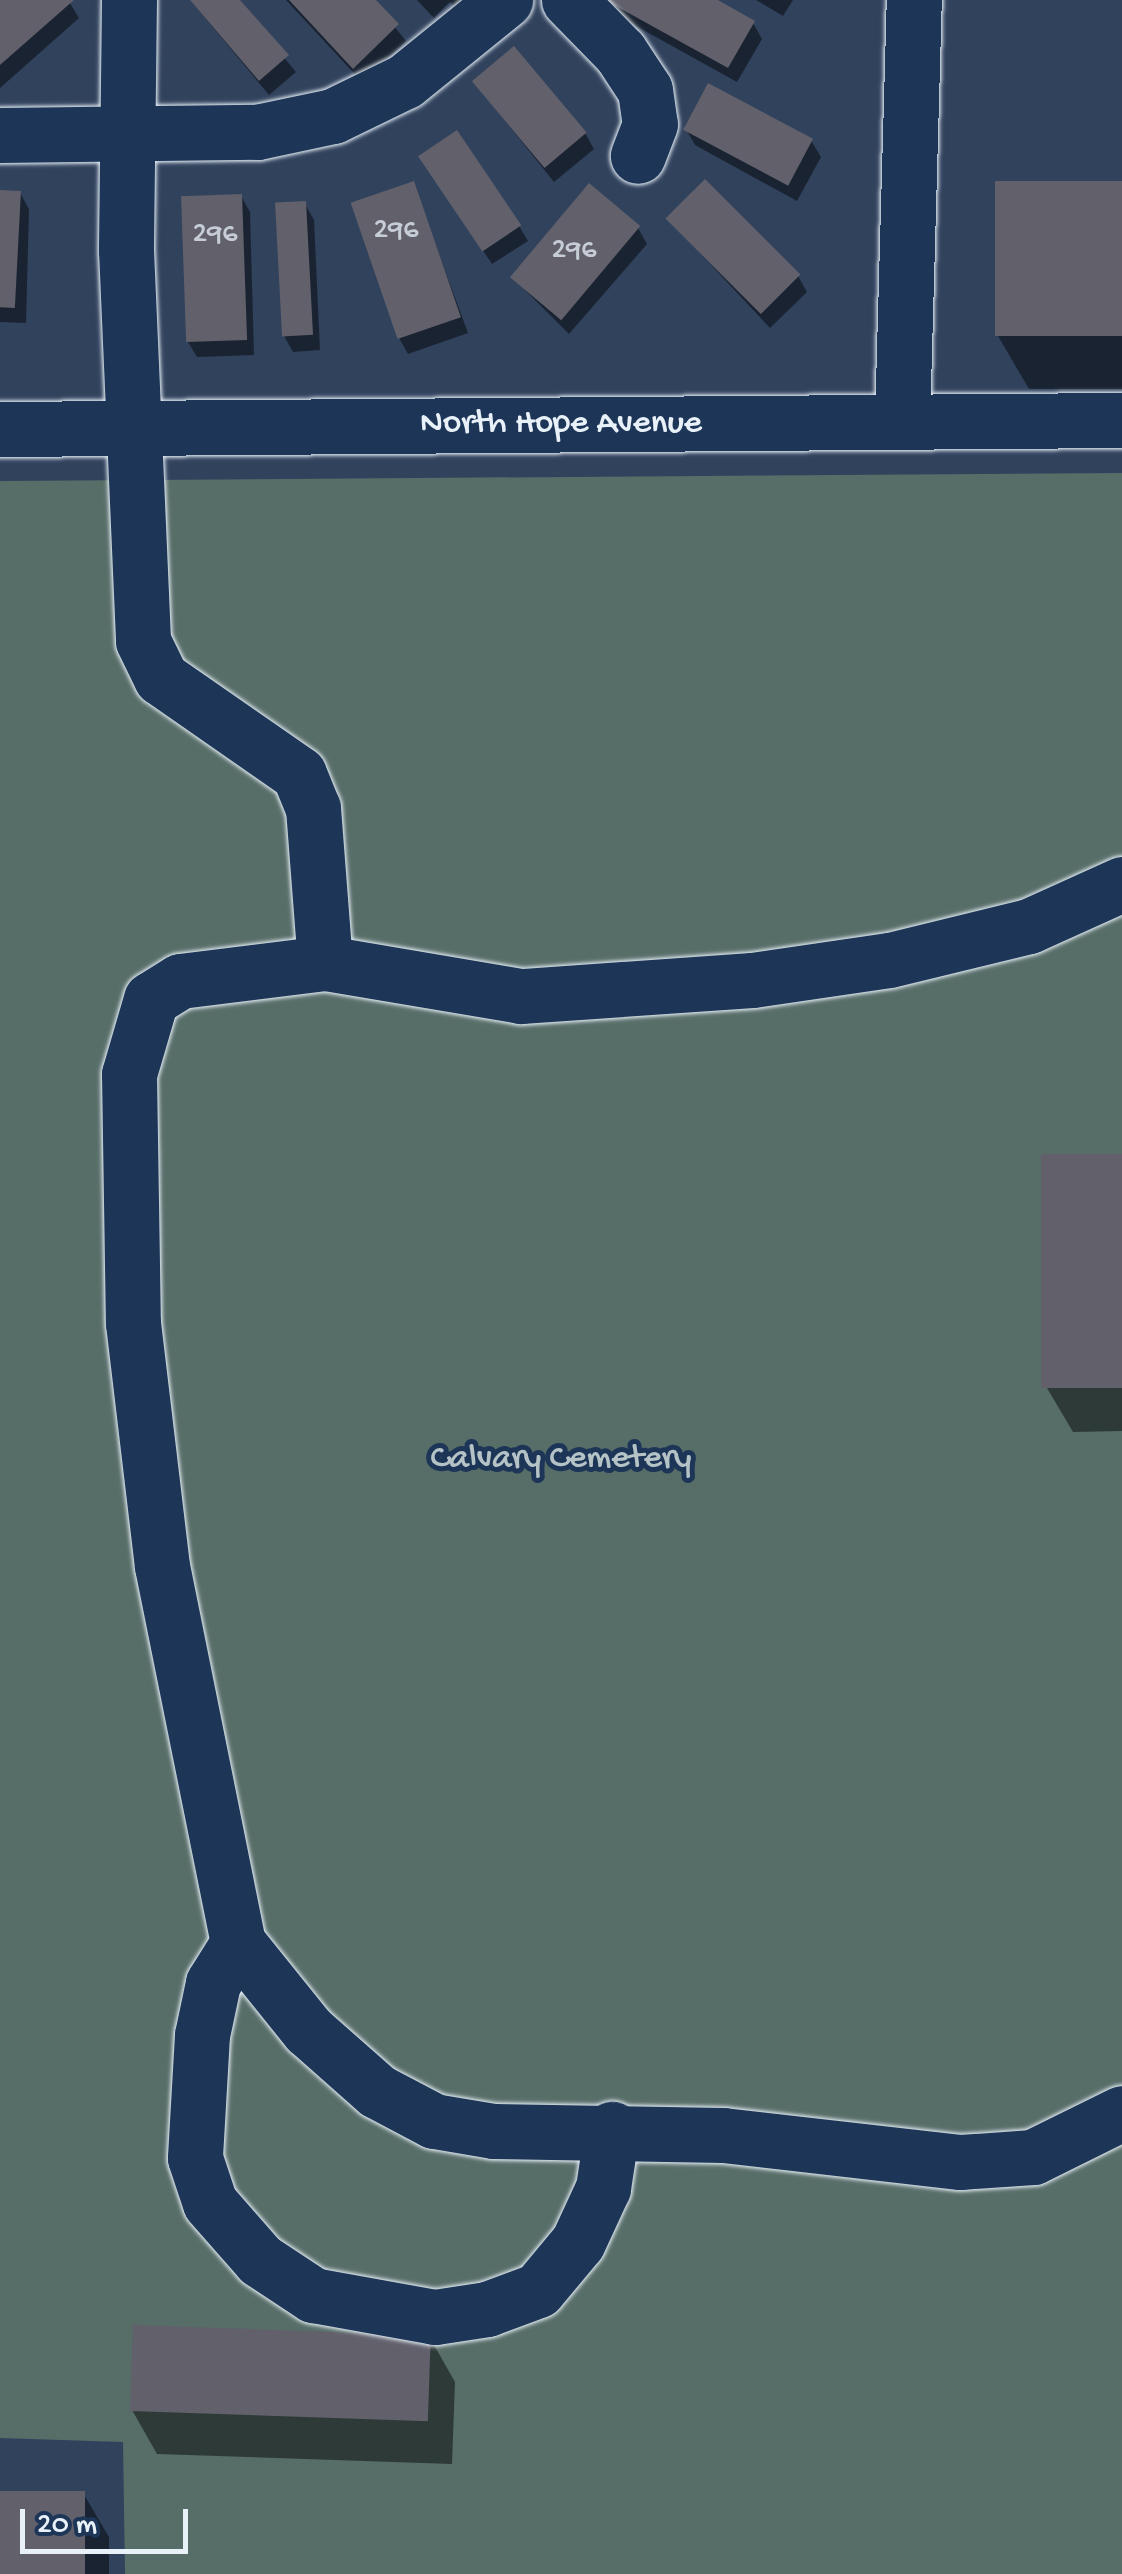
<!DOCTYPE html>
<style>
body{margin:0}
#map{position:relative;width:1122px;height:2574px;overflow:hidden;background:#31425d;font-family:"Gochi Hand",sans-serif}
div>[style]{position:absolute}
.green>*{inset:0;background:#576d68}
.shadow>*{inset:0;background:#0007}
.building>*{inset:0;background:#61606b;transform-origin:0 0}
.roads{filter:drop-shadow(0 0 2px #e8f1f8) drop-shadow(0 0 2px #e8f1f8)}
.minor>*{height:55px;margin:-27.5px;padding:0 27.5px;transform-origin:27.5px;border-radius:27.5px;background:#1d3557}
span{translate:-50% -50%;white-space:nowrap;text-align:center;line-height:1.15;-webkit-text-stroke:10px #1d3557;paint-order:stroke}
.number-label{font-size:30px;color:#c6cdd5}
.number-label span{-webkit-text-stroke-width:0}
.street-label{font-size:35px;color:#e8f1f8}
.park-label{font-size:35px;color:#b5c3c6}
.scale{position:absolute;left:20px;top:2509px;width:168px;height:45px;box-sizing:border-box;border:5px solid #e8f1f8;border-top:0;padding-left:12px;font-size:30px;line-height:35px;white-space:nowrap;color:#e8f1f8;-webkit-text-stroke:8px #1d3557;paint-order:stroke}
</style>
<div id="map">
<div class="green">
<div style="clip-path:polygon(1122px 473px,1122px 2574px,125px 2574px,123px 2442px,0 2438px,0 481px)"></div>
</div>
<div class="shadow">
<div style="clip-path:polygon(0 0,68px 0,79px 18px,0 88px)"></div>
<div style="clip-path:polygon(236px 0,296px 72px,269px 95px,192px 2px)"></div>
<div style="clip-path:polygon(286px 0,373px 0,406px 41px,363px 83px)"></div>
<div style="clip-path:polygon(417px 0,464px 0,456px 8px,450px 2px,434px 18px)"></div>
<div style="clip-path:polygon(713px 0,753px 23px,762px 39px,737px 82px,618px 16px,609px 1px)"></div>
<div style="clip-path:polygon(756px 0,793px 0,783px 16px)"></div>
<div style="clip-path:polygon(474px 82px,585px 133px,594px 149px,554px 182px)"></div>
<div style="clip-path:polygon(686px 129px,812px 142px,821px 157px,797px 201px,695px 145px)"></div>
<div style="clip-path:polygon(431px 173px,519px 226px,528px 241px,492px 264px)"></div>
<div style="clip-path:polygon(413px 184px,468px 333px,408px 354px,399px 338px)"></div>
<div style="clip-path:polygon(1122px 184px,1122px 389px,1029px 389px,998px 336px)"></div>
<div style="clip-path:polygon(0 193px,20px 193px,29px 209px,26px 323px,0 322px)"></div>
<div style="clip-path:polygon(241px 196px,250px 212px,254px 355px,197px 357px,188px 342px)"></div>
<div style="clip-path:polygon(305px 204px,314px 220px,320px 350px,293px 352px,284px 336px)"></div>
<div style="clip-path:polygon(668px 219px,798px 276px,807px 292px,770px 328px)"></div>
<div style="clip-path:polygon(638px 228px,647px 244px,569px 334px,512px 277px)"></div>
<div style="clip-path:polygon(1122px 1157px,1122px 1431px,1073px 1432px,1047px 1388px)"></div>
<div style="clip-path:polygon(430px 2338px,455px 2382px,452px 2464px,157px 2454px,132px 2410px)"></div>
<div style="clip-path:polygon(0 2493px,83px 2493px,109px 2537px,109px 2574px,0 2574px)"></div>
</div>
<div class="building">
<div style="clip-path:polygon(0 0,74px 0,0 65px)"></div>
<div style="clip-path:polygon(190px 0,240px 0,289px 55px,259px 81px)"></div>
<div style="clip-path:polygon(289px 0,376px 0,399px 24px,353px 69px)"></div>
<div style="clip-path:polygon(605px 0,718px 0,755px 21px,728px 68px)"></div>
<div style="left:514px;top:46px;width:113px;height:55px;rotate:50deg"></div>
<div style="left:708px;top:83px;width:119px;height:53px;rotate:28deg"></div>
<div style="left:457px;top:130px;width:115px;height:47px;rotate:56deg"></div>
<div style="left:705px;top:179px;width:135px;height:56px;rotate:45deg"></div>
<div style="left:414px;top:181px;width:144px;height:67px;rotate:71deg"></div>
<div style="left:1122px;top:181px;width:155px;height:127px;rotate:90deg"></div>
<div style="left:589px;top:183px;width:67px;height:123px;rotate:40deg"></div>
<div style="left:0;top:190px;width:21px;height:117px;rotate:3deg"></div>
<div style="left:242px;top:194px;width:146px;height:61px;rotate:88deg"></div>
<div style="left:306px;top:201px;width:134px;height:31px;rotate:87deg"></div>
<div style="left:1122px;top:1154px;width:234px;height:81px;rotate:90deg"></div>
<div style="left:133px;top:2325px;width:298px;height:86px;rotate:2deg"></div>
<div style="left:0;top:2491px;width:85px;height:83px"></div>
</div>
<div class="roads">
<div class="minor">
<div style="left:129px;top:0;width:250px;rotate:90.7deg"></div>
<div style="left:126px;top:250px;width:391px;rotate:87.5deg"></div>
<div style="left:143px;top:641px;width:41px;rotate:64.1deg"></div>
<div style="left:161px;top:678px;width:168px;rotate:34.8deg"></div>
<div style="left:299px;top:774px;width:37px;rotate:68deg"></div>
<div style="left:313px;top:808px;width:155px;rotate:85.6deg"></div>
<div style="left:569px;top:0;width:73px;rotate:45.6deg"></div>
<div style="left:620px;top:52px;width:45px;rotate:56.7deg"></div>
<div style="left:645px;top:90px;width:34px;rotate:82deg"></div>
<div style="left:650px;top:124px;width:34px;rotate:111deg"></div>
<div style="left:0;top:135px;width:257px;rotate:-0.7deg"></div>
<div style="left:257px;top:132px;width:78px;rotate:-11.9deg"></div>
<div style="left:333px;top:116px;width:80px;rotate:-25.9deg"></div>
<div style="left:405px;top:81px;width:129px;rotate:-39deg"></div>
<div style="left:902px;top:422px;width:422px;rotate:-88.4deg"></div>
<div style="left:0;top:429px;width:1122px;rotate:-0.46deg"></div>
<div style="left:1122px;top:884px;width:102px;rotate:155.7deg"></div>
<div style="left:1029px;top:926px;width:144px;rotate:166.3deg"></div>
<div style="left:889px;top:960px;width:138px;rotate:171.7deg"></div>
<div style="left:752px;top:980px;width:232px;rotate:176deg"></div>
<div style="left:521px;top:996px;width:199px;rotate:-170.4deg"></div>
<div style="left:325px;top:963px;width:146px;rotate:172.9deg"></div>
<div style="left:180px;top:981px;width:34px;rotate:148deg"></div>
<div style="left:151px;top:999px;width:78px;rotate:106.3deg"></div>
<div style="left:129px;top:1074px;width:249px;rotate:89.1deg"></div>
<div style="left:133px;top:1323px;width:245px;rotate:83.2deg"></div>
<div style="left:162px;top:1566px;width:385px;rotate:78.6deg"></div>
<div style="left:238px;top:1943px;width:112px;rotate:51.2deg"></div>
<div style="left:308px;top:2030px;width:92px;rotate:41.5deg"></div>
<div style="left:377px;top:2091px;width:64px;rotate:27.8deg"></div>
<div style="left:434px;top:2121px;width:61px;rotate:9.5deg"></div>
<div style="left:494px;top:2131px;width:229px;rotate:1deg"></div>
<div style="left:723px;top:2135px;width:239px;rotate:6.5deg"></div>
<div style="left:960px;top:2162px;width:73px;rotate:-3.9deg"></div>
<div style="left:1033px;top:2157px;width:99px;rotate:-26.3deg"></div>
<div style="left:238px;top:1943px;width:47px;rotate:122deg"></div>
<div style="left:213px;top:1983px;width:53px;rotate:101.9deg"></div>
<div style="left:202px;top:2035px;width:123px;rotate:93.3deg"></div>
<div style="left:195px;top:2158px;width:47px;rotate:71.6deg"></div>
<div style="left:210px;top:2203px;width:76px;rotate:48.7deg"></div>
<div style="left:260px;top:2260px;width:64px;rotate:33.4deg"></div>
<div style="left:313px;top:2295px;width:124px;rotate:10.2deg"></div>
<div style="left:435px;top:2317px;width:53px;rotate:-8.7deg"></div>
<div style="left:487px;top:2309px;width:54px;rotate:-20.4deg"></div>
<div style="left:538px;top:2290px;width:62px;rotate:-50.2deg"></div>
<div style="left:578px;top:2242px;width:60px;rotate:-65.2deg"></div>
<div style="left:603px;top:2188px;width:60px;rotate:-81.3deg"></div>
</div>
</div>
<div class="number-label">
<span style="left:396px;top:232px">296</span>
<span style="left:215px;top:236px">296</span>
<span style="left:574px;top:252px">296</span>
</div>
<div class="street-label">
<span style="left:561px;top:425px">North Hope Avenue</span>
</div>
<div class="park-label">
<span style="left:561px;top:1460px">Calvary Cemetery</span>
</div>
<div class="scale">20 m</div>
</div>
